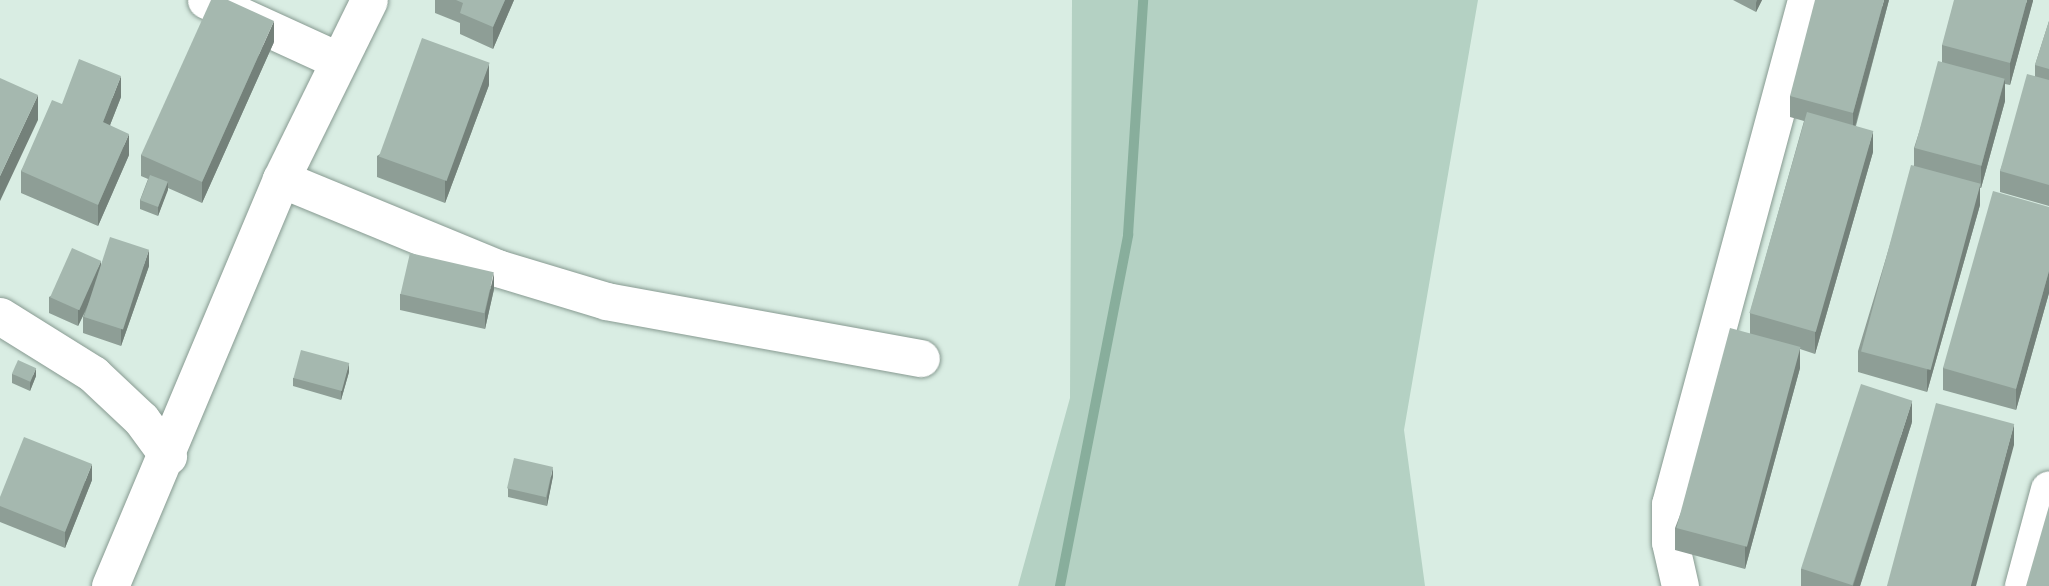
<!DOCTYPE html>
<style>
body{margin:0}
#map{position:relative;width:2049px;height:586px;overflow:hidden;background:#d9ede3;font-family:Ubuntu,sans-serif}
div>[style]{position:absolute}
.green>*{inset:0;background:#b4d1c3}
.stream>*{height:10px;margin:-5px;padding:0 5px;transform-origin:5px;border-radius:5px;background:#88ae9c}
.roads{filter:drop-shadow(0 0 2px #879a91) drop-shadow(0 0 2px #879a91)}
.street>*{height:37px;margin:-18.5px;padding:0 18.5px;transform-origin:18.5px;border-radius:18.5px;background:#fff}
.wall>*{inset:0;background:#8e9e96}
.shaded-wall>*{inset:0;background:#74817a}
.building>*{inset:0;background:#a5b8af;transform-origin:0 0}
span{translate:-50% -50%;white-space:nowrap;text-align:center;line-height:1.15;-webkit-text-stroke:5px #e6faf0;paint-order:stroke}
</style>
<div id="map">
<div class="green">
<div style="clip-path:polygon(1072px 0,1478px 0,1404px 430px,1425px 586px,1018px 586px,1070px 398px)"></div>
</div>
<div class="stream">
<div style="left:1060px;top:586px;width:358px;rotate:-79deg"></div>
<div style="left:1128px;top:235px;width:235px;rotate:-86.3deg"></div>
</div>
<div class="roads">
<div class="street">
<div style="left:206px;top:0;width:144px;rotate:24.6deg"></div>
<div style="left:281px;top:179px;width:234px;rotate:22.4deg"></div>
<div style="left:497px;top:268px;width:114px;rotate:16.8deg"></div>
<div style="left:606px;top:301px;width:320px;rotate:10.3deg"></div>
<div style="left:0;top:316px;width:110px;rotate:31.9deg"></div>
<div style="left:93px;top:374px;width:66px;rotate:43.2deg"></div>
<div style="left:141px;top:419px;width:46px;rotate:53.9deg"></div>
<div style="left:110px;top:586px;width:441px;rotate:-67.2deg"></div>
<div style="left:281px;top:179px;width:199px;rotate:-63.8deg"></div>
<div style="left:1680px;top:586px;width:45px;rotate:-102.8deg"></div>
<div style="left:1670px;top:542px;width:38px;rotate:-90deg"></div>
<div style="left:1670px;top:504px;width:522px;rotate:-74.9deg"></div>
<div style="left:2023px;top:586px;width:100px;rotate:-75deg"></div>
</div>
</div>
<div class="wall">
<div style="clip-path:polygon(435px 0,514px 0,493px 49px,460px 34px,460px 23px,435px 13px)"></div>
<div style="clip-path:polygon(1733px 0,1762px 0,1756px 12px)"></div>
<div style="clip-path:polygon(1889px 0,1856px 126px,1873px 152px,1815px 354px,1800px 349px,1800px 368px,1745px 569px,1675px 550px,1675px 528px,1750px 333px,1750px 313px,1804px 121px,1790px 117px,1790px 96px)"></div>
<div style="clip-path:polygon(2033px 0,2010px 85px,2005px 84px,2005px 101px,1981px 188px,1980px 188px,1980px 205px,1927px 392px,1858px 372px,1858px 351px,1914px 165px,1914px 148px,1942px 62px,1942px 45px)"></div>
<div style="clip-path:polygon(2049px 21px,2049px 206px,2000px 192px,2000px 171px,2035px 76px,2035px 65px)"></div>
<div style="clip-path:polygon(274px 42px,202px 203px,168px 188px,158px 216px,140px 209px,140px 200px,148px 179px,141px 176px,141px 155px)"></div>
<div style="clip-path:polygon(489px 85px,445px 203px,377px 177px,377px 156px)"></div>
<div style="clip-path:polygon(121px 97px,110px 125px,129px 155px,98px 226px,21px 193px,21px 171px,62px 104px)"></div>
<div style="clip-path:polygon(2049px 207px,2049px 293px,2016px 410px,1943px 390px,1943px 368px)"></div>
<div style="clip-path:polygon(101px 266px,149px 266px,121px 346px,83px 333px,83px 317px,85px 312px,78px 326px,49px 313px,49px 297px)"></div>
<div style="clip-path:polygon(494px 289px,485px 329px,400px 310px,400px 294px)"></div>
<div style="clip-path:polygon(349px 372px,341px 400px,293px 386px,293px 378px)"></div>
<div style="clip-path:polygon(12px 374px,36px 376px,30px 391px,12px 383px)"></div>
<div style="clip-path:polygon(1912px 422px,1860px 586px,1801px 586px,1801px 569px)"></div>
<div style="clip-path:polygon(553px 476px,547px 506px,508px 497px,508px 488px)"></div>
<div style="clip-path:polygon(92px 480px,65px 548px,0 522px,0 497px)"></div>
</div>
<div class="shaded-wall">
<div style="clip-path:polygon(505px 0,514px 0,493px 49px,493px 27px)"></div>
<div style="clip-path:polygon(1757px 0,1762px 0,1756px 12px,1756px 3px)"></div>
<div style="clip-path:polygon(1884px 0,1889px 0,1853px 134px,1853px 113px)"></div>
<div style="clip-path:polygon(2027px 0,2033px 0,2033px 1px,2010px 85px,2010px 63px)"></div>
<div style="clip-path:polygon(274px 21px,274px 42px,202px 203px,202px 182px)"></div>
<div style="clip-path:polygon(489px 63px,489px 85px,445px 203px,445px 181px)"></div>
<div style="clip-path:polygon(121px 76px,121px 97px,103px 143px,103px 122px)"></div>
<div style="clip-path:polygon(2005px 79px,2005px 101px,1981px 188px,1981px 167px)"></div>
<div style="clip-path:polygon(38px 95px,38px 120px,0 201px,0 176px)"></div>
<div style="clip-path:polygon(1873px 131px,1873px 152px,1815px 354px,1815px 332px)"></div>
<div style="clip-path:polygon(129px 134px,129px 155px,98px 226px,98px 205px)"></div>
<div style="clip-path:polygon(168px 182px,168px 190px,158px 216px,158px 207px)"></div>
<div style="clip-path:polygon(1980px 184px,1980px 205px,1927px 392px,1927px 371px)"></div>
<div style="clip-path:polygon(149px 250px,149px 266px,121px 346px,121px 330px)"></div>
<div style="clip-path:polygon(101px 261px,101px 277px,78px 326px,78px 310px)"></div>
<div style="clip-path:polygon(2049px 271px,2049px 293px,2016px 410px,2016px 389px)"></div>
<div style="clip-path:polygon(494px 273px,494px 289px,485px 329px,485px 313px)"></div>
<div style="clip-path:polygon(1800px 347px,1800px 368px,1745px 569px,1745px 548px)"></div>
<div style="clip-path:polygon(349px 363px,349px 372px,341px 400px,341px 391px)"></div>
<div style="clip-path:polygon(36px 368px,36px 376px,30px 391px,30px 383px)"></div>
<div style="clip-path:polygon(1912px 401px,1912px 422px,1860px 586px,1853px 586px)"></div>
<div style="clip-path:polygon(2014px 424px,2014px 445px,1976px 586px,1970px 586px)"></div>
<div style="clip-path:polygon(92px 464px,92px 480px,65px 548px,65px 532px)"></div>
<div style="clip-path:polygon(553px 467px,553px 476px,547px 506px,547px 497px)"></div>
</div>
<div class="building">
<div style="clip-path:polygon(211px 0,228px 0,274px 21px,202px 182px,141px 155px)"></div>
<div style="clip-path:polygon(456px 0,505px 0,493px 27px,460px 13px,463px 3px)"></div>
<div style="clip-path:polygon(1815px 0,1884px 0,1853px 113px,1790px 96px)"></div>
<div style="clip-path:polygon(1954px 0,2027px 0,2010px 63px,1942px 45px)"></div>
<div style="clip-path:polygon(2049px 21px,2049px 69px,2035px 65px)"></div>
<div style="left:422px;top:38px;width:72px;height:126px;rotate:20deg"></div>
<div style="clip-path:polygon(79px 59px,121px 76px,103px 122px,129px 134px,98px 205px,21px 171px,52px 100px,62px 104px)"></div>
<div style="left:1938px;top:61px;width:69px;height:90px;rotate:15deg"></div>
<div style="clip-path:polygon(2027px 74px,2049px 80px,2049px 185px,2000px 171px)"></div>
<div style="clip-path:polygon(0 78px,38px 95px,0 176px)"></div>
<div style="left:1807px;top:112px;width:69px;height:209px;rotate:16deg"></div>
<div style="left:1911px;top:165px;width:72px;height:193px;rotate:15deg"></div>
<div style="left:150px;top:175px;width:19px;height:27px;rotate:21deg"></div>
<div style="clip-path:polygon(1993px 191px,2049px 207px,2049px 271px,2016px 389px,1943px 368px)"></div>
<div style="left:110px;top:237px;width:41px;height:84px;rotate:18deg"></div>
<div style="left:72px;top:248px;width:32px;height:54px;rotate:24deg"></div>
<div style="left:410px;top:253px;width:86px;height:42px;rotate:13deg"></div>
<div style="left:1730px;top:328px;width:73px;height:207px;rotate:15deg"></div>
<div style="left:301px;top:350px;width:50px;height:29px;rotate:15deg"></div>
<div style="left:18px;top:360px;width:20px;height:15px;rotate:24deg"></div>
<div style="left:1861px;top:384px;width:54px;height:194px;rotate:18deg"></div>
<div style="left:1936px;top:403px;width:81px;height:190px;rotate:15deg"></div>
<div style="clip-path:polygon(24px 437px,92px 464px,65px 532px,0 506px,0 497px)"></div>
<div style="left:514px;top:458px;width:40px;height:31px;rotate:13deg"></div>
<div style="clip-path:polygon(2049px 506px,2049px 586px,2026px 586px)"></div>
</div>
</div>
